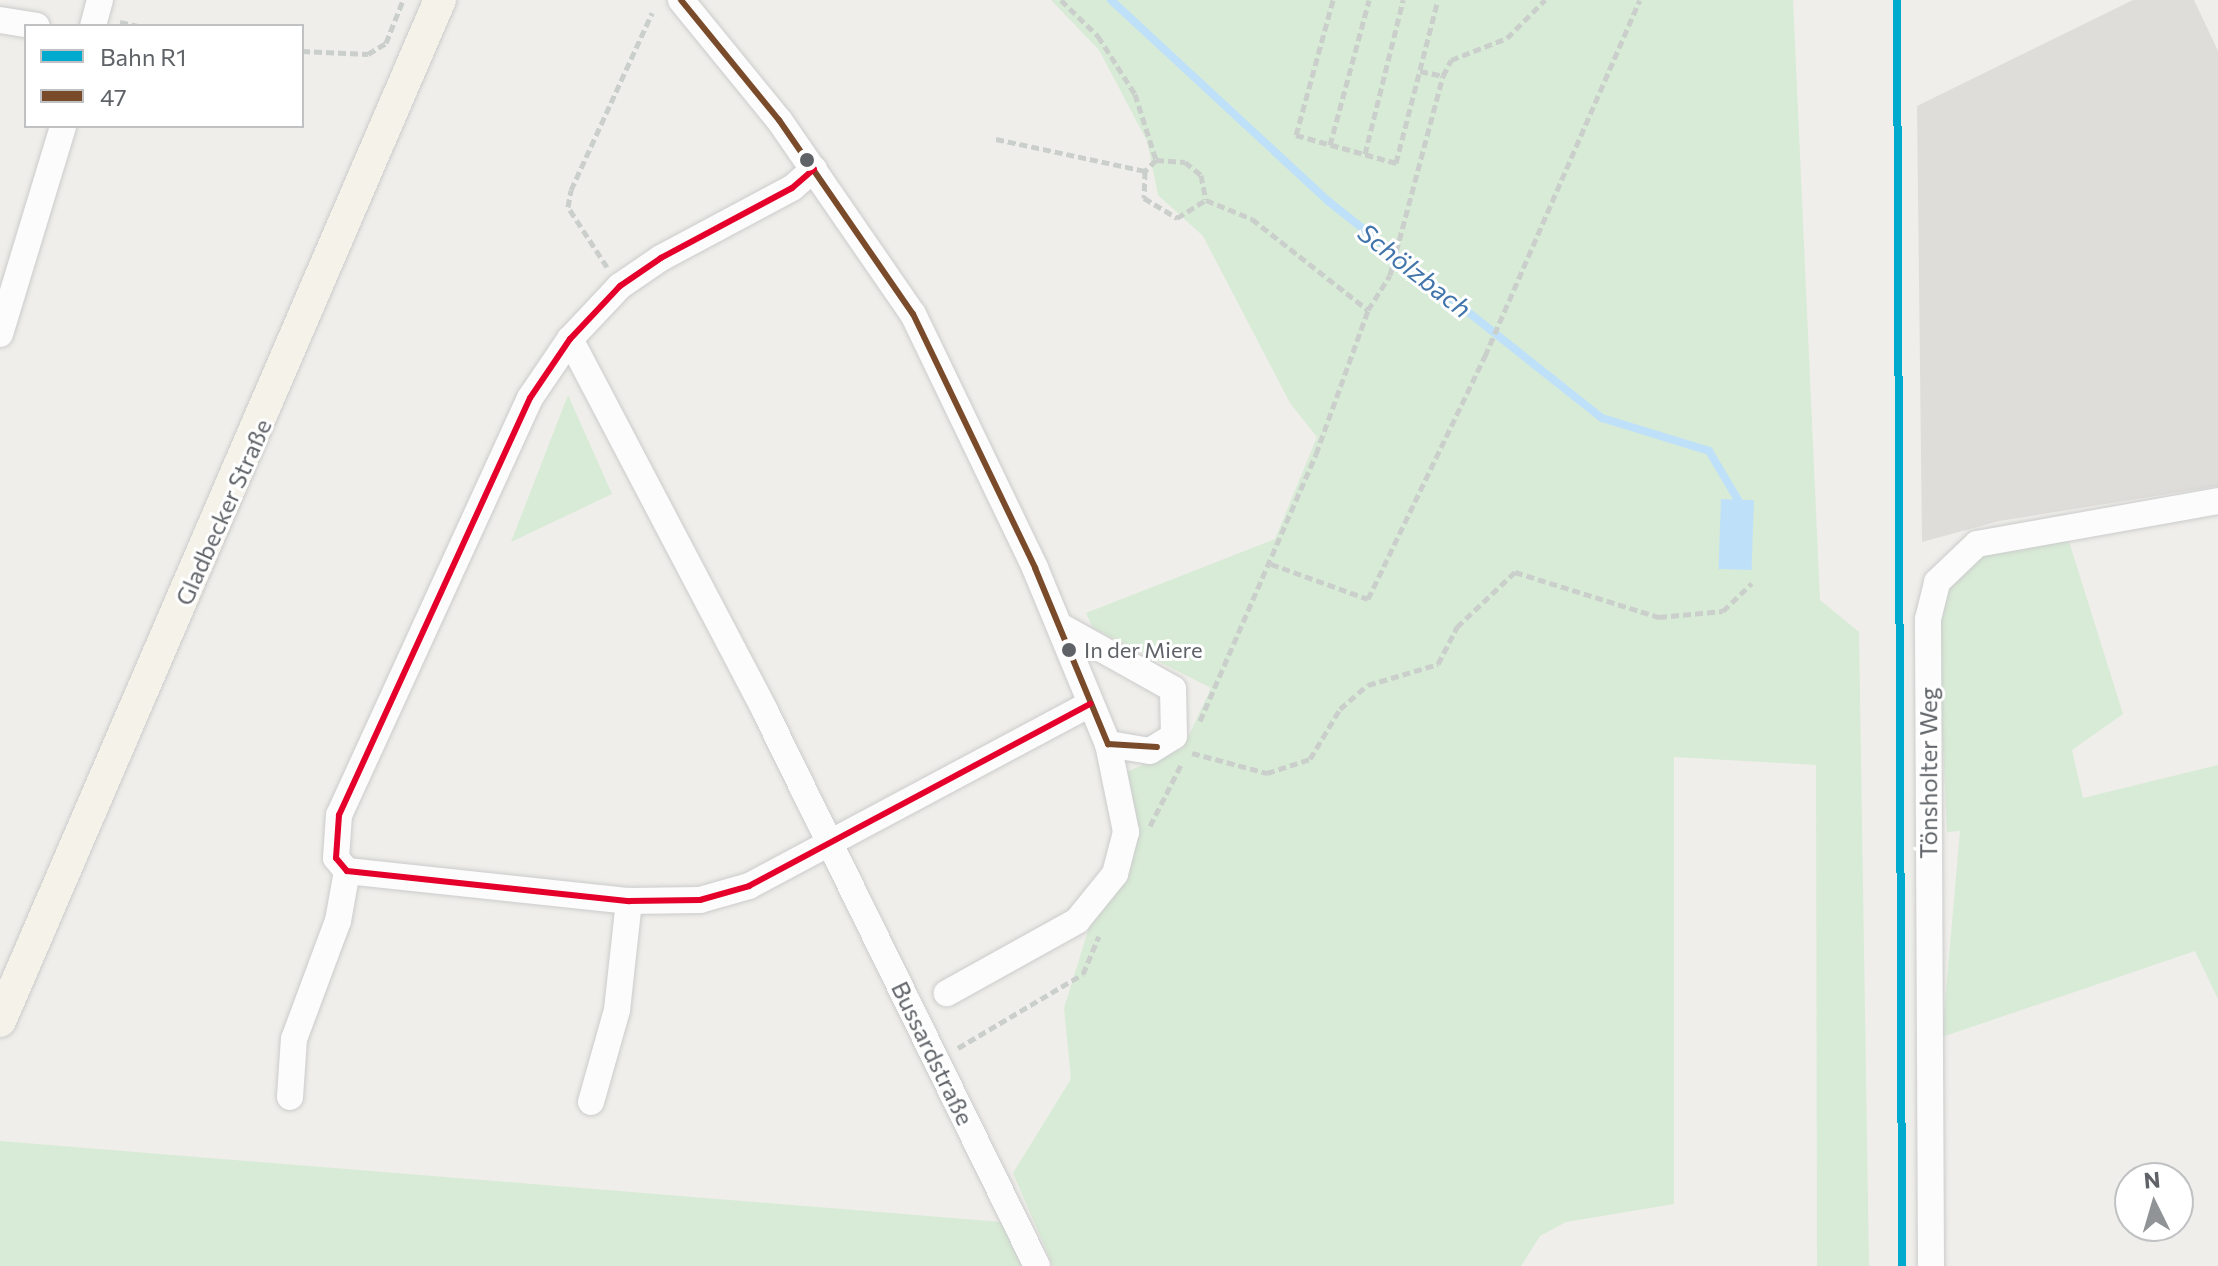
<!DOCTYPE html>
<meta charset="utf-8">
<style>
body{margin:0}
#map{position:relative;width:2218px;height:1266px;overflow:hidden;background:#efeeea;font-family:Commissioner,sans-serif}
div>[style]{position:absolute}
.industrial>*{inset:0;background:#dfddda}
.green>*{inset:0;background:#d8ebd6}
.water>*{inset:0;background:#bfe0f9;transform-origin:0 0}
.stream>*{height:8px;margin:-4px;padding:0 4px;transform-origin:4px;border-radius:4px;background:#bfe0f9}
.path>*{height:5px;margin-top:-2.5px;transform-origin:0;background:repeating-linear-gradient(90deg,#cacfcc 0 8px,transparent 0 12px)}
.roads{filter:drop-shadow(0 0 2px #cbcccc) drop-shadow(0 0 2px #cbcccc)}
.minor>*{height:26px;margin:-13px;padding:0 13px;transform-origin:13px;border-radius:13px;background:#fdfcfc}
.major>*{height:32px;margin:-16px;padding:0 16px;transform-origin:16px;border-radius:16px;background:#f4f2e9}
.bus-1>*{height:6px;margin:-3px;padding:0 3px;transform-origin:3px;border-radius:3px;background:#7a4b2a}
.bus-2>*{height:6px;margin:-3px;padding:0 3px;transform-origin:3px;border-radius:3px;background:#e4002b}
.rail-1>*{height:8px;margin:-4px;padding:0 4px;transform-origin:4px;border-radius:4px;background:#00a9ce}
.dots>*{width:22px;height:22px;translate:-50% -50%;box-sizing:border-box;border:4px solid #fff;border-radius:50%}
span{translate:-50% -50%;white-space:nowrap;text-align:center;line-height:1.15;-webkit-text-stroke:6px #fff;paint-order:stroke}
.bus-label{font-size:22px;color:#5f6368}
.left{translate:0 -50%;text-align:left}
.street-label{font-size:24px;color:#5f6368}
.water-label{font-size:26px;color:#4174aa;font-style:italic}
.legend{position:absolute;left:24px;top:24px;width:280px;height:104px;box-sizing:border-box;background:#fff;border:2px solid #bfc1c3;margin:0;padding:10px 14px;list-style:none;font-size:24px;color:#5f6368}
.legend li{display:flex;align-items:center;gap:16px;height:40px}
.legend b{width:40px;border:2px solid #bfc1c3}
.north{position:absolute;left:2114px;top:1162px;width:80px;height:80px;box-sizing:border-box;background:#fff;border:2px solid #bfc1c3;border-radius:50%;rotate:355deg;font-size:22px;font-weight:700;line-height:32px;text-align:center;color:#5f6368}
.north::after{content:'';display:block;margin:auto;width:28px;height:36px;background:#919496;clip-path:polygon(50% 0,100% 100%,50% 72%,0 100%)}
</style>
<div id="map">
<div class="industrial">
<div style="clip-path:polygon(2133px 0,2194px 0,2218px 51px,2218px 486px,1999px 521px,1922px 542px,1917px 106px)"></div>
</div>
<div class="green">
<div style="clip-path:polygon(1051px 0,1793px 0,1820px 600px,1859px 632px,1869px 1266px,1817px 1266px,1816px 765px,1674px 757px,1674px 1204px,1566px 1222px,1540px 1236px,1521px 1266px,1053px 1266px,1013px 1173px,1071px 1079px,1064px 1008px,1112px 854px,1126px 772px,1183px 748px,1211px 688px,1093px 628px,1086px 613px,1275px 539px,1317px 437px,1290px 403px,1203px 236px,1158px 195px,1147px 141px,1099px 50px)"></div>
<div style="clip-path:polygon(568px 395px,612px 494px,511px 542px)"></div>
<div style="clip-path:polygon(2067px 535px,2123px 714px,2072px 750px,2083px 798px,2218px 765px,2218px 999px,2195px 951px,1942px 1037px,1960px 831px,1947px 832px,1937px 618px,1943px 588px,1978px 553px)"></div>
<div style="clip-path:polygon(0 1141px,1002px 1222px,1022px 1266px,0 1266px)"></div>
</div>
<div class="water">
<div style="left:1721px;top:499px;width:33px;height:70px;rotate:2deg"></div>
</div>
<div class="stream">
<div style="left:1111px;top:0;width:296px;rotate:42.8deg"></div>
<div style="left:1328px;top:201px;width:350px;rotate:38.4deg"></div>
<div style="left:1602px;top:418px;width:112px;rotate:17.1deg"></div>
<div style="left:1709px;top:451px;width:57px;rotate:59.4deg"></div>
</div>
<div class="path">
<div style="left:1061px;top:0;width:52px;rotate:44.2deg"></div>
<div style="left:1098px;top:36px;width:69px;rotate:57.5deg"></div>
<div style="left:1135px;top:94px;width:69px;rotate:72.3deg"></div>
<div style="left:1156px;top:160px;width:16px;rotate:135deg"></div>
<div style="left:1145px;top:171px;width:27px;rotate:92deg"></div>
<div style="left:1144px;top:198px;width:39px;rotate:31deg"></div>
<div style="left:1177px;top:218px;width:34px;rotate:-32deg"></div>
<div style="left:1206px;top:200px;width:50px;rotate:22.4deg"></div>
<div style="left:1252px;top:219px;width:147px;rotate:38.1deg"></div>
<div style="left:1333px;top:0;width:140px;rotate:105.3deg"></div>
<div style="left:1296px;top:135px;width:104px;rotate:15.6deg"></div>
<div style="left:1396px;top:163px;width:168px;rotate:-75.6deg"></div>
<div style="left:120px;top:22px;width:18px;rotate:13deg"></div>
<div style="left:302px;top:51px;width:66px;rotate:2.6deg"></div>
<div style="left:368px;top:54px;width:21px;rotate:-31deg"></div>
<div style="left:386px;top:43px;width:46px;rotate:-68.4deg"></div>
<div style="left:1420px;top:71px;width:24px;rotate:12deg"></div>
<div style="left:996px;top:139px;width:152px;rotate:12.1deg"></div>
<div style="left:1330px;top:145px;width:150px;rotate:-74.9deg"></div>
<div style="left:1365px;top:154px;width:159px;rotate:-76.1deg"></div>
<div style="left:1156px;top:160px;width:29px;rotate:4deg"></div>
<div style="left:1185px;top:162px;width:21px;rotate:39deg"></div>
<div style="left:1201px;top:175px;width:25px;rotate:79deg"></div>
<div style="left:607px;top:267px;width:72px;rotate:-123deg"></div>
<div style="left:568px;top:207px;width:17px;rotate:-80deg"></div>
<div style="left:571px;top:190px;width:195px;rotate:-65.4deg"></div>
<div style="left:1271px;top:564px;width:103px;rotate:19.8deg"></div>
<div style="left:1368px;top:599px;width:270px;rotate:-64.3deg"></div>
<div style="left:1485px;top:356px;width:388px;rotate:-66.5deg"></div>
<div style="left:1200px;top:721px;width:291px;rotate:-66.5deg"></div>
<div style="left:1316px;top:454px;width:153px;rotate:-70.1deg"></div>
<div style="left:1368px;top:310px;width:41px;rotate:-57.8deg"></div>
<div style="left:1390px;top:275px;width:206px;rotate:-75.1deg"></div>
<div style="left:1443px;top:76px;width:18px;rotate:-63deg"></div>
<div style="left:1451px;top:60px;width:60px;rotate:-21.4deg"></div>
<div style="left:1507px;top:38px;width:54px;rotate:-45deg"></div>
<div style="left:1192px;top:753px;width:78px;rotate:14.9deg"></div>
<div style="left:1267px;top:773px;width:45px;rotate:-18deg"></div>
<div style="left:1310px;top:759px;width:58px;rotate:-59deg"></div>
<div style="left:1340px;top:709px;width:37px;rotate:-41deg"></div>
<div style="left:1368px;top:685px;width:73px;rotate:-16.7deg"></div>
<div style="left:1438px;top:664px;width:42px;rotate:-62.8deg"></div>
<div style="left:1457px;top:627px;width:80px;rotate:-43.5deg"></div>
<div style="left:1515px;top:572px;width:151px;rotate:17.4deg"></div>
<div style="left:1659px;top:617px;width:64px;rotate:-5.4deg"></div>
<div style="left:1723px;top:611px;width:40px;rotate:-44deg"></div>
<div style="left:1150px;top:826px;width:71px;rotate:-63.1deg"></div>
<div style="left:958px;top:1048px;width:145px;rotate:-30.6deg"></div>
<div style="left:1083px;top:974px;width:41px;rotate:-67.2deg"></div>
</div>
<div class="roads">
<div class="minor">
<div style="left:681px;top:0;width:155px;rotate:50.8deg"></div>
<div style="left:779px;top:120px;width:236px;rotate:55.4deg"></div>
<div style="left:913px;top:314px;width:282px;rotate:64.3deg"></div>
<div style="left:1035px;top:568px;width:191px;rotate:67.5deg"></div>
<div style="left:1108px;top:744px;width:90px;rotate:78.4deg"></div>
<div style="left:1126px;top:832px;width:43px;rotate:104.7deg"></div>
<div style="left:1115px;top:874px;width:60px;rotate:129deg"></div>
<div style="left:1077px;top:921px;width:149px;rotate:151deg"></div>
<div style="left:0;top:20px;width:37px;rotate:9deg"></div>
<div style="left:93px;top:26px;width:27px;rotate:-75deg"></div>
<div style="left:814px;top:169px;width:29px;rotate:139deg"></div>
<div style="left:792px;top:188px;width:149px;rotate:151.9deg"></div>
<div style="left:661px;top:258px;width:50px;rotate:145.7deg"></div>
<div style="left:620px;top:286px;width:73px;rotate:133.3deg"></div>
<div style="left:570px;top:339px;width:71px;rotate:124.1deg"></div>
<div style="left:530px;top:398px;width:459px;rotate:114.6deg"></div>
<div style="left:339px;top:815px;width:43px;rotate:94deg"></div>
<div style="left:336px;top:858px;width:17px;rotate:50deg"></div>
<div style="left:347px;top:871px;width:284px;rotate:6.1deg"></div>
<div style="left:629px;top:901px;width:71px;rotate:-0.8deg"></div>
<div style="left:700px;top:900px;width:51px;rotate:-15.9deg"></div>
<div style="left:749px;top:886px;width:387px;rotate:-28.1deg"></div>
<div style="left:0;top:334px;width:217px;rotate:-73.1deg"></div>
<div style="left:570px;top:339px;width:420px;rotate:62.3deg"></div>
<div style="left:765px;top:711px;width:618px;rotate:63.89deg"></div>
<div style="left:1062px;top:627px;width:127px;rotate:29.2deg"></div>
<div style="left:1173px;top:689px;width:47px;rotate:88.8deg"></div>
<div style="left:1174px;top:736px;width:28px;rotate:148deg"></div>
<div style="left:1150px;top:751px;width:43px;rotate:-170.5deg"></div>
<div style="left:290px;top:1097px;width:58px;rotate:-86.1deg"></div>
<div style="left:294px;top:1039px;width:126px;rotate:-69.6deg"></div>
<div style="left:338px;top:921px;width:51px;rotate:-79.8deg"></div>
<div style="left:591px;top:1102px;width:96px;rotate:-74.2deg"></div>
<div style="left:617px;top:1010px;width:110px;rotate:-83.7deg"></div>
<div style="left:1931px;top:1266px;width:647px;rotate:-90.27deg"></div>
<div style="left:1928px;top:619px;width:38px;rotate:-76deg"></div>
<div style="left:1937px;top:582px;width:55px;rotate:-43.5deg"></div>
<div style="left:1977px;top:544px;width:245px;rotate:-10.1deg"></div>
</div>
<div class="major">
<div style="left:0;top:1021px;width:1112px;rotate:-66.69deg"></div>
</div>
</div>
<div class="bus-1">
<div style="left:681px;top:0;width:155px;rotate:50.8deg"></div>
<div style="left:779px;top:120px;width:236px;rotate:55.4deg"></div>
<div style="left:913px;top:314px;width:282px;rotate:64.3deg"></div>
<div style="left:1035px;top:568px;width:191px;rotate:67.5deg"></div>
<div style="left:1108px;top:744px;width:49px;rotate:3.5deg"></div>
</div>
<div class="bus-2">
<div style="left:814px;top:169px;width:29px;rotate:139deg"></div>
<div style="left:792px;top:188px;width:149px;rotate:151.9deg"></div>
<div style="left:661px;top:258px;width:50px;rotate:145.7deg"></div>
<div style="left:620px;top:286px;width:73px;rotate:133.3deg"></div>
<div style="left:570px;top:339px;width:71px;rotate:124.1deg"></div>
<div style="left:530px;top:398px;width:459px;rotate:114.6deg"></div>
<div style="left:339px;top:815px;width:43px;rotate:94deg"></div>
<div style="left:336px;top:858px;width:17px;rotate:50deg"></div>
<div style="left:347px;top:871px;width:284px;rotate:6.1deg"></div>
<div style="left:629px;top:901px;width:71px;rotate:-0.8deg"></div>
<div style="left:700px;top:900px;width:51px;rotate:-15.9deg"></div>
<div style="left:749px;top:886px;width:387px;rotate:-28.1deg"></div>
</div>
<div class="rail-1">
<div style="left:1897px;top:0;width:1266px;rotate:89.77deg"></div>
</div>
<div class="dots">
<div style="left:807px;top:160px;background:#5f6368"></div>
<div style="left:1069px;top:650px;background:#5f6368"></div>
</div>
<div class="bus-label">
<span class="left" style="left:1084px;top:650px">In der Miere</span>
</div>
<div class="street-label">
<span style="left:223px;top:512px;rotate:-66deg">Gladbecker Straße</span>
<span style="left:1928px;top:773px;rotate:-90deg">Tönsholter Weg</span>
<span style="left:933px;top:1053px;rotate:64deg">Bussardstraße</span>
</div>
<div class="water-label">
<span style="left:1415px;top:270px;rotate:38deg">Schölzbach</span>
</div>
<ul class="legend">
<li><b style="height:10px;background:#00a9ce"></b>Bahn R1</li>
<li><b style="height:10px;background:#7a4b2a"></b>47</li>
</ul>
<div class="north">N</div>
</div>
